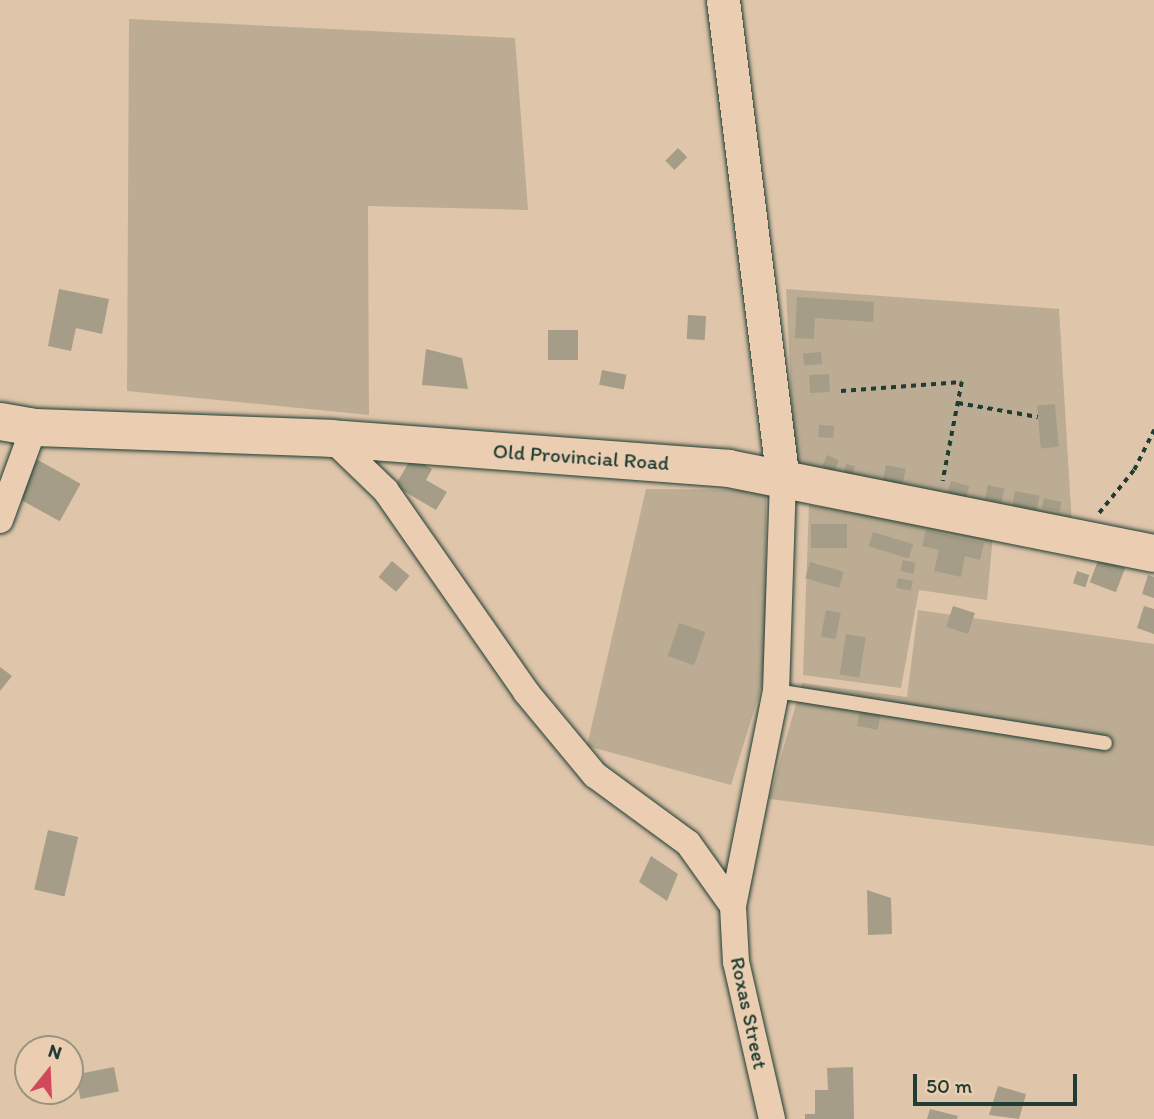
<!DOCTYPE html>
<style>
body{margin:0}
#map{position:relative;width:1154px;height:1119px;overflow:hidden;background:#dfc5aa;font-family:Itim,sans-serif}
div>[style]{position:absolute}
.green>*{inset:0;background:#bcac93}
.building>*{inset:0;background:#a59d87;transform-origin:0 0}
.path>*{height:3.5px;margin-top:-1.75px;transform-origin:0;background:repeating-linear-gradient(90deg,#1f3d34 0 5px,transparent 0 10px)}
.roads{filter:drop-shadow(0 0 2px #1f3d34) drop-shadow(0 0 2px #1f3d34)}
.service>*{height:14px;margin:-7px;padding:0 7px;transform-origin:7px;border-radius:7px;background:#ebceb1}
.minor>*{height:26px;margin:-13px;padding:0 13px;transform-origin:13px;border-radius:13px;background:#ebceb1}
.tertiary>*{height:33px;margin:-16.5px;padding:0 16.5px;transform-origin:16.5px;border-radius:16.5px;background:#ebceb1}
.secondary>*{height:37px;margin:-18.5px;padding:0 18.5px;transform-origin:18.5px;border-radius:18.5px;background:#ebceb1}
span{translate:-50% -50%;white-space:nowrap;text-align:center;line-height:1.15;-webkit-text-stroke:6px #ebceb1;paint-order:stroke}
.street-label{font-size:21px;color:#1f3d34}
.north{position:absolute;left:14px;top:1035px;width:70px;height:70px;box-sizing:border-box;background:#ebceb1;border:2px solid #99947f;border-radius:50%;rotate:18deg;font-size:19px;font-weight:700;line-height:28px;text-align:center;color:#1f3d34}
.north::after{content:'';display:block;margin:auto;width:24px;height:32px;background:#d1495b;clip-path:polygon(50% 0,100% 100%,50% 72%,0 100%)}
.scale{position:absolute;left:913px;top:1074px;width:164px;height:32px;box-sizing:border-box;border:4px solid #1f3d34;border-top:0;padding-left:9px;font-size:21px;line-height:24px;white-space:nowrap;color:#1f3d34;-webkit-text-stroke:5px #ebceb1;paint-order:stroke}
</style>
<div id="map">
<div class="green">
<div style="clip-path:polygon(129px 19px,515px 38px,528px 210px,368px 206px,369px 415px,127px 391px)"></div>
<div style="clip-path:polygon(786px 289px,1059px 309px,1072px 526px,795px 471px)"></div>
<div style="clip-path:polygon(646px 489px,766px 490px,766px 672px,731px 785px,587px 746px)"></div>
<div style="clip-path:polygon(809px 505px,993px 535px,987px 600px,919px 590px,901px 688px,803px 675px)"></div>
<div style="clip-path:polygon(918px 610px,1154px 644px,1154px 846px,769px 799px,802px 683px,907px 697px)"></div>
</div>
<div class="building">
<div style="left:678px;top:148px;width:13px;height:18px;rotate:45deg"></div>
<div style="clip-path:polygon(59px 289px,109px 299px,102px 334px,76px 328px,71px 351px,48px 346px)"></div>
<div style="clip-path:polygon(797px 297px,874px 302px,873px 322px,815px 318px,814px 339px,795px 338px)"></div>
<div style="left:688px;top:315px;width:18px;height:24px;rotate:3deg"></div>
<div style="left:548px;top:330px;width:30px;height:30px"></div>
<div style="clip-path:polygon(426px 349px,462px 358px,468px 389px,422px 385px)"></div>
<div style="left:821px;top:352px;width:12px;height:18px;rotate:85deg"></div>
<div style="left:602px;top:370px;width:25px;height:15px;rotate:11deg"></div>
<div style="left:829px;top:374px;width:18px;height:20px;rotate:87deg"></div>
<div style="left:1055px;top:404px;width:43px;height:18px;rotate:85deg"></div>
<div style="left:819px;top:425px;width:15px;height:12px;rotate:4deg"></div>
<div style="left:827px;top:455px;width:13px;height:12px;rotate:23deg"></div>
<div style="clip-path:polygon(412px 457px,432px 469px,426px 480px,447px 492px,436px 510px,395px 486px)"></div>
<div style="left:36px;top:459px;width:51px;height:43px;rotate:29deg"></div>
<div style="left:846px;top:464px;width:9px;height:9px;rotate:13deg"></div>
<div style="left:886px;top:465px;width:20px;height:20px;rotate:11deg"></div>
<div style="left:951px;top:481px;width:19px;height:12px;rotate:16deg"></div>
<div style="left:988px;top:485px;width:17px;height:14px;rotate:13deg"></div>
<div style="left:1015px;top:491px;width:25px;height:14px;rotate:11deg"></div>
<div style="left:1044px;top:498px;width:18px;height:10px;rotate:13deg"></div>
<div style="left:811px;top:524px;width:36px;height:24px"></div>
<div style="clip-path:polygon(926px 530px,984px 543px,980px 560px,965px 556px,961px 577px,934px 571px,939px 550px,922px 546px)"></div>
<div style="left:873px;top:532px;width:42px;height:15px;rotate:17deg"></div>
<div style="left:1099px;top:558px;width:28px;height:26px;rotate:21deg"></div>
<div style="left:903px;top:560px;width:13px;height:11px;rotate:13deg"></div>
<div style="left:392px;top:561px;width:23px;height:21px;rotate:40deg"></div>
<div style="left:810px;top:562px;width:35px;height:17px;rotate:16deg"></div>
<div style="left:1077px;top:571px;width:13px;height:13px;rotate:18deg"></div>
<div style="clip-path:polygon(1148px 575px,1154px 577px,1154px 598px,1142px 594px)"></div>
<div style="left:898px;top:578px;width:15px;height:10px;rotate:11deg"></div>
<div style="left:953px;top:606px;width:23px;height:22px;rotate:18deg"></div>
<div style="clip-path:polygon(1144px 606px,1154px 609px,1154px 634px,1137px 628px)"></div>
<div style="left:826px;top:610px;width:15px;height:27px;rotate:11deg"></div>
<div style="left:679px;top:623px;width:28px;height:35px;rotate:19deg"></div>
<div style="left:846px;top:634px;width:20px;height:41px;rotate:9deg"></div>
<div style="clip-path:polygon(0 667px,12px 676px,0 691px)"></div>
<div style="left:860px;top:710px;width:21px;height:16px;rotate:11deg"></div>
<div style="left:48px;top:830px;width:31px;height:61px;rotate:13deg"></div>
<div style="clip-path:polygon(651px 856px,678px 874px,667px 901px,639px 882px)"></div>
<div style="clip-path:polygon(867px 890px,891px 898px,892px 934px,868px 935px)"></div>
<div style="left:114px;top:1067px;width:25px;height:39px;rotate:79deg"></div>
<div style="clip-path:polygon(853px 1067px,854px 1119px,805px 1119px,805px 1114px,815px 1114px,815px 1090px,828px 1090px,827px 1068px)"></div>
<div style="clip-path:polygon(998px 1086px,1026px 1094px,1019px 1119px,989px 1115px)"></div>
<div style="clip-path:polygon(930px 1109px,958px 1116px,957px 1119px,927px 1119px)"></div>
</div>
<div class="path">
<div style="left:841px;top:391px;width:121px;rotate:-4.3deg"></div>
<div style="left:962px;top:382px;width:101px;rotate:100.9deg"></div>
<div style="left:958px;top:403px;width:81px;rotate:9.9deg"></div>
<div style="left:1099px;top:513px;width:55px;rotate:-50.9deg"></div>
<div style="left:1134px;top:470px;width:45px;rotate:-63.4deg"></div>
</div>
<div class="roads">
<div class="service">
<div style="left:776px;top:691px;width:333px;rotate:9deg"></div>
</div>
<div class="minor">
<div style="left:331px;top:438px;width:76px;rotate:43.9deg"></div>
<div style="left:386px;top:491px;width:245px;rotate:55.1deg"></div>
<div style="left:526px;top:692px;width:108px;rotate:50.3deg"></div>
<div style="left:595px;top:775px;width:115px;rotate:36.2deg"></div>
<div style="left:688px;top:843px;width:77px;rotate:54.5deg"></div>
<div style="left:0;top:520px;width:99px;rotate:-69.9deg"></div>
<div style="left:772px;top:1119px;width:161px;rotate:-102.9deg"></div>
<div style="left:736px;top:962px;width:56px;rotate:-93.1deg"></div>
<div style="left:733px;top:906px;width:219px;rotate:-78.7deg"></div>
<div style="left:776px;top:691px;width:212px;rotate:-88.1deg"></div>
</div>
<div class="tertiary">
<div style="left:723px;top:0;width:483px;rotate:82.9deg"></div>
</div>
<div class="secondary">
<div style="left:0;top:421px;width:35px;rotate:10deg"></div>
<div style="left:34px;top:427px;width:297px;rotate:2.1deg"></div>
<div style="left:331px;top:438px;width:398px;rotate:4.3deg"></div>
<div style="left:728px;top:468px;width:434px;rotate:11.3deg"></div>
</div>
</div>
<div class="street-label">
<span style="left:581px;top:457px;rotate:4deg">Old Provincial Road</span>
<span style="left:749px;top:1013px;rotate:78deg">Roxas Street</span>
</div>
<div class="north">N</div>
<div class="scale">50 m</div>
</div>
